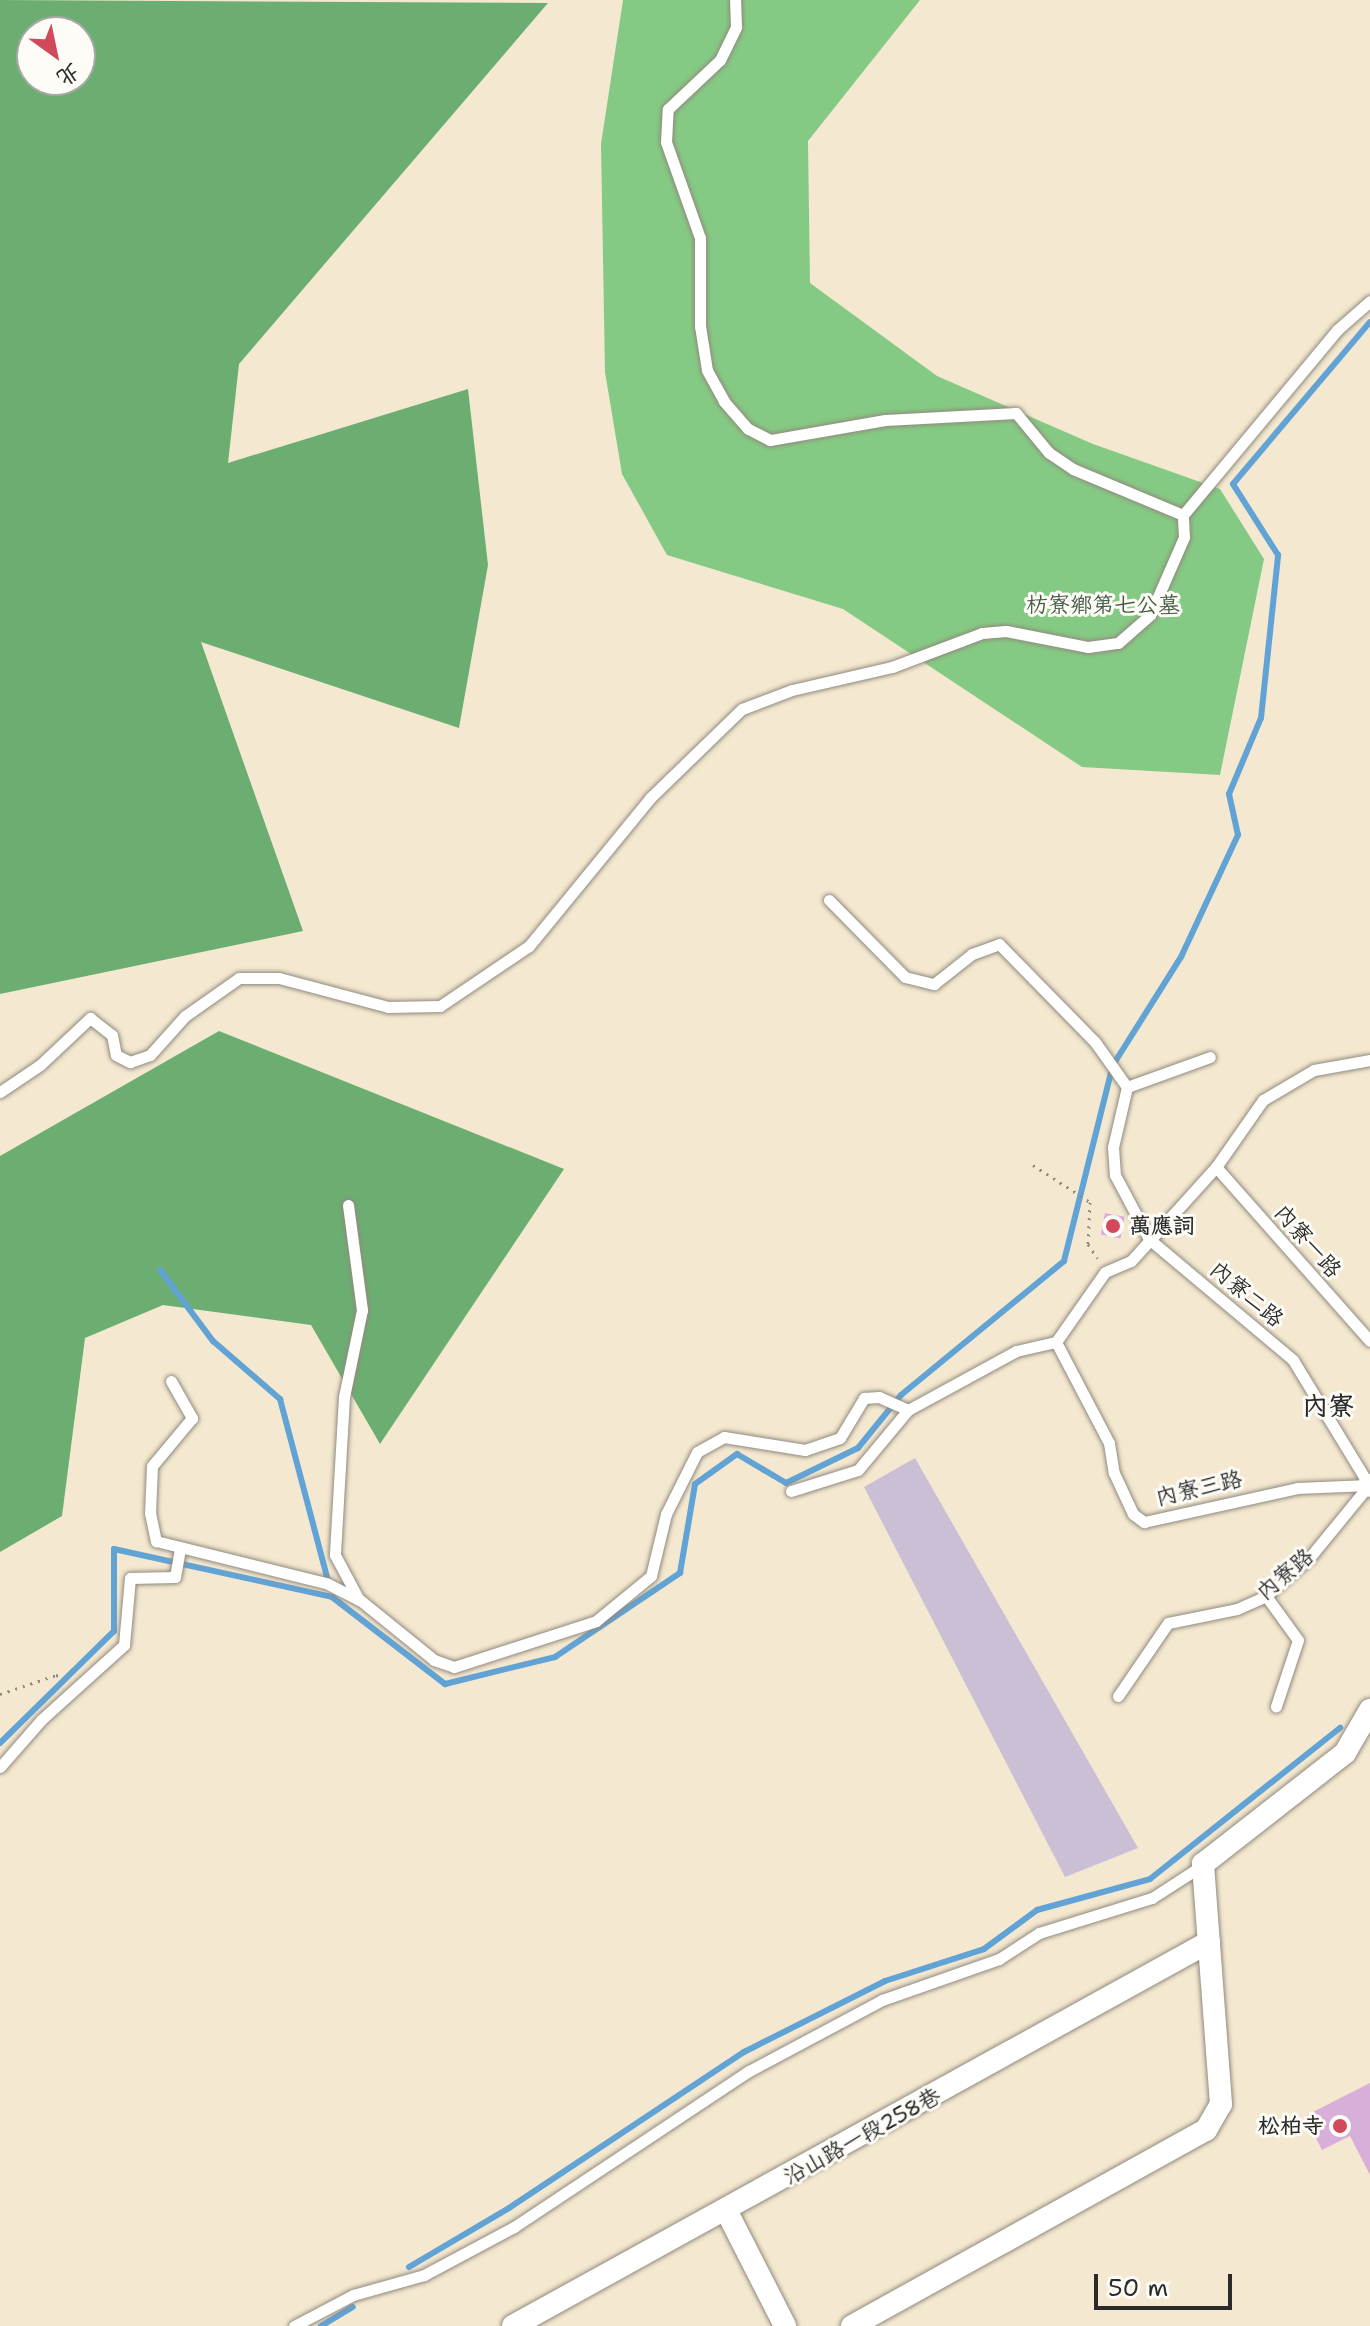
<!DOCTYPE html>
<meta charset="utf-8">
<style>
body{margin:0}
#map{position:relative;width:1370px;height:2326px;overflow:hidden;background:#f4e8d0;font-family:"Shantell Sans","LXGW WenKai TC",sans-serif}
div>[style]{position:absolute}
.industrial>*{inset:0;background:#cbbfd5}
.green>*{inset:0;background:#85ca84}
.forest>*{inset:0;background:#6cae72}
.stream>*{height:6px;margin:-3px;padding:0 3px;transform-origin:3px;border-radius:3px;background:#62a3d5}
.building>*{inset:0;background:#d7afd8;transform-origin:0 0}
.path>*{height:3px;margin-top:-1.5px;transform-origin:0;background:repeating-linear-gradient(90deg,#908a7e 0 2px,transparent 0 8px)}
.roads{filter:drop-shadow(0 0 2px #908a7e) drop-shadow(0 0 2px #908a7e)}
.service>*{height:11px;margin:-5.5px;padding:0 5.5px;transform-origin:5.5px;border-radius:5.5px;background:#fff}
.minor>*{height:22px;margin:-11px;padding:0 11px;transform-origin:11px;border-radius:11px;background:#fff}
.dots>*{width:22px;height:22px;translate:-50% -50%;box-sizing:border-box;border:4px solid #fdfcf7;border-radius:50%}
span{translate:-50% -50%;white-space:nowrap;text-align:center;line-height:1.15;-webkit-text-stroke:6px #fdfcf7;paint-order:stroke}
.park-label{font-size:22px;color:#465b46}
.poi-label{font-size:22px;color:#2b2b2b;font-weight:700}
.left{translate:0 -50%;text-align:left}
.right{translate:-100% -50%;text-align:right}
.street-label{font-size:22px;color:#2b2b2b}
.quarter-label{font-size:26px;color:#2b2b2b;font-weight:700}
.north{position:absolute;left:16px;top:16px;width:80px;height:80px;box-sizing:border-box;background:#fdfcf7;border:2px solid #a9a8a5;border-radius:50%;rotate:147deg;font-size:22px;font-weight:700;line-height:32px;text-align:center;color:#2b2b2b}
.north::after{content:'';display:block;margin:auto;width:28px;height:36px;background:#d1495b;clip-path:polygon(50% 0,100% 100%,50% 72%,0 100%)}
.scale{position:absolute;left:1094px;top:2274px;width:138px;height:36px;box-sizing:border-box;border:4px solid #2b2b2b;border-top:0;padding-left:10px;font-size:24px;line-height:28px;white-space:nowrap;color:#2b2b2b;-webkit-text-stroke:6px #fdfcf7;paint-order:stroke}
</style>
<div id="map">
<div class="industrial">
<div style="clip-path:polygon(915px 1458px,1138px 1848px,1065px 1877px,864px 1487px)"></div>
</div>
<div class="green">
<div style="clip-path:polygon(623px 0,920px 0,808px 141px,810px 283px,937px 376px,1093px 444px,1220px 489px,1264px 559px,1220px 775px,1082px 767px,843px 609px,667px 555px,622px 474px,605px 372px,601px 144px)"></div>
</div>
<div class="forest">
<div style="clip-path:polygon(evenodd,0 0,548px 3px,239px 364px,228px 463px,468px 389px,488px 565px,459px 728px,201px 642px,303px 931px,0 994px,0 0,80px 32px,80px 80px,32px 80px,32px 32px,80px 32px)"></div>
<div style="clip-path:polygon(219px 1031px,564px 1169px,380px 1444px,311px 1325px,163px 1305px,85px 1338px,62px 1516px,0 1552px,0 1156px)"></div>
</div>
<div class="stream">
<div style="left:160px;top:1270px;width:89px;rotate:53.3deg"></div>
<div style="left:213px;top:1341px;width:89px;rotate:40.9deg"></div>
<div style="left:280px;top:1399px;width:191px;rotate:75.2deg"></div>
<div style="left:0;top:1743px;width:160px;rotate:-44.5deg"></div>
<div style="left:114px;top:1631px;width:82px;rotate:-90deg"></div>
<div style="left:114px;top:1549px;width:223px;rotate:12.4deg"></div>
<div style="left:332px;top:1597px;width:143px;rotate:37.6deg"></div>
<div style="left:445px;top:1684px;width:113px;rotate:-13.8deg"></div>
<div style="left:555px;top:1657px;width:151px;rotate:-33.9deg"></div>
<div style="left:680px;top:1573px;width:90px;rotate:-80.4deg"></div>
<div style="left:695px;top:1484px;width:52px;rotate:-35.5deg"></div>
<div style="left:737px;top:1454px;width:57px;rotate:30.6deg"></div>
<div style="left:786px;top:1483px;width:80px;rotate:-25.9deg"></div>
<div style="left:858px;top:1448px;width:68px;rotate:-50.9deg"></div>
<div style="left:901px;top:1395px;width:211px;rotate:-39.4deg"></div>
<div style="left:1064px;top:1261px;width:202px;rotate:-76deg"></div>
<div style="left:1113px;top:1065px;width:128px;rotate:-57.8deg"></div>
<div style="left:1181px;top:957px;width:135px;rotate:-65deg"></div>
<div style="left:1238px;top:835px;width:42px;rotate:-102.4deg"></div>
<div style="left:1229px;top:794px;width:82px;rotate:-67.2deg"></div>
<div style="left:1261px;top:718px;width:164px;rotate:-84deg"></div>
<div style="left:1278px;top:555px;width:84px;rotate:-122.4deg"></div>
<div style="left:1233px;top:484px;width:212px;rotate:-49.8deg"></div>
<div style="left:409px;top:2267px;width:116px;rotate:-30.5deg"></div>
<div style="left:509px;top:2208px;width:282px;rotate:-33.6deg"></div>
<div style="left:744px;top:2052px;width:158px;rotate:-26.7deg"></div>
<div style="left:885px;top:1981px;width:104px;rotate:-17.9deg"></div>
<div style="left:984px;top:1949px;width:66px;rotate:-36.3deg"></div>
<div style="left:1037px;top:1910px;width:117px;rotate:-15.3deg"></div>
<div style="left:1150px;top:1879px;width:243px;rotate:-38.5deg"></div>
<div style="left:321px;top:2326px;width:37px;rotate:-31deg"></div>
</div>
<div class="building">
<div style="left:1105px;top:1213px;width:20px;height:22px;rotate:11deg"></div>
<div style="clip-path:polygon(1370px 2083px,1370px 2175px,1350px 2136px,1322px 2150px,1305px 2116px)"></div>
</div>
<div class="path">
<div style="left:1033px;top:1165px;width:68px;rotate:33deg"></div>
<div style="left:1090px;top:1202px;width:42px;rotate:92.7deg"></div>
<div style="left:1088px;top:1244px;width:17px;rotate:57deg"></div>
<div style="left:0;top:1694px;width:59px;rotate:-18.7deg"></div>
<div style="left:56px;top:1675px;width:8px;rotate:14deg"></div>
</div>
<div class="roads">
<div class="service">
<div style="left:1183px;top:515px;width:241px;rotate:-50.2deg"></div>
<div style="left:1337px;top:330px;width:44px;rotate:-41.3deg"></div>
<div style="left:829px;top:900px;width:108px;rotate:45.4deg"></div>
<div style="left:905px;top:977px;width:30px;rotate:14deg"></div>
<div style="left:934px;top:984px;width:48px;rotate:-38.3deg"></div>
<div style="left:972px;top:954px;width:29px;rotate:-20deg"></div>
<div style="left:999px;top:944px;width:137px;rotate:45.6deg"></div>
<div style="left:1095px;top:1042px;width:55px;rotate:54.6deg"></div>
<div style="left:1127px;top:1087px;width:88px;rotate:-19.9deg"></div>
<div style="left:1127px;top:1087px;width:62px;rotate:103.1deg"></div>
<div style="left:1113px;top:1147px;width:28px;rotate:86deg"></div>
<div style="left:1115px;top:1175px;width:72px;rotate:62deg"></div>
<div style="left:1149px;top:1239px;width:188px;rotate:40deg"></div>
<div style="left:1293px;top:1360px;width:146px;rotate:58.7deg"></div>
<div style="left:0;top:1092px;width:48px;rotate:-34deg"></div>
<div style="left:40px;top:1065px;width:69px;rotate:-43.2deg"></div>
<div style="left:90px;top:1018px;width:28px;rotate:38deg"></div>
<div style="left:112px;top:1035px;width:20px;rotate:79deg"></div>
<div style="left:116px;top:1055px;width:16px;rotate:27deg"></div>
<div style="left:130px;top:1062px;width:21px;rotate:-19deg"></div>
<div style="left:150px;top:1055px;width:52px;rotate:-48.1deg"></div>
<div style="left:185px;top:1016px;width:66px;rotate:-35.1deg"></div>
<div style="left:239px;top:978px;width:40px"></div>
<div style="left:279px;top:978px;width:113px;rotate:14.9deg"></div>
<div style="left:388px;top:1007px;width:52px;rotate:-1.1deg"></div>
<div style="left:440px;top:1006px;width:107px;rotate:-34deg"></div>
<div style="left:529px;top:946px;width:191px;rotate:-50.7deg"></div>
<div style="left:650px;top:798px;width:128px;rotate:-44.1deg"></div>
<div style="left:742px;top:709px;width:53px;rotate:-20.8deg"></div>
<div style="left:792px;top:690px;width:103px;rotate:-13deg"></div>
<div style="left:892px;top:667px;width:96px;rotate:-20.7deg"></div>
<div style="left:982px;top:633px;width:24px;rotate:-5deg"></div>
<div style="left:1006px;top:631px;width:84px;rotate:11deg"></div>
<div style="left:1088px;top:647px;width:30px;rotate:-8deg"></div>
<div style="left:1118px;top:643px;width:43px;rotate:-41.2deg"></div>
<div style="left:1150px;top:615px;width:85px;rotate:-66.4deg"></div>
<div style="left:1184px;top:537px;width:22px;rotate:-93deg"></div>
<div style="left:1183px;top:515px;width:119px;rotate:-157.3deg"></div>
<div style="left:1073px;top:469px;width:29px;rotate:-146deg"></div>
<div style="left:1049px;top:453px;width:52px;rotate:-129.5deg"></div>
<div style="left:1016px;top:413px;width:131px;rotate:176.9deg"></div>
<div style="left:885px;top:420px;width:117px;rotate:170.1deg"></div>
<div style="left:770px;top:440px;width:25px;rotate:-153deg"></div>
<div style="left:748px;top:429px;width:37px;rotate:-131deg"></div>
<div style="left:724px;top:401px;width:35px;rotate:-119deg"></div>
<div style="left:707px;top:370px;width:45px;rotate:-99deg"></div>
<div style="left:700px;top:326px;width:88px;rotate:-90deg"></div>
<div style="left:700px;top:238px;width:102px;rotate:-109.5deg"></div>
<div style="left:666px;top:142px;width:33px;rotate:-87deg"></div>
<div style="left:668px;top:109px;width:71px;rotate:-43.3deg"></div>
<div style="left:720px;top:60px;width:37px;rotate:-64deg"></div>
<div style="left:736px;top:27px;width:27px;rotate:-92deg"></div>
<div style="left:1216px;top:1167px;width:232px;rotate:48.5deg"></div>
<div style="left:348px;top:1205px;width:106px;rotate:82.4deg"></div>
<div style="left:362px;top:1310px;width:89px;rotate:101.7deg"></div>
<div style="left:344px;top:1397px;width:158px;rotate:93.3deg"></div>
<div style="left:335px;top:1555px;width:51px;rotate:61.9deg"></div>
<div style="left:1056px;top:1342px;width:114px;rotate:62.3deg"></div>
<div style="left:1109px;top:1443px;width:30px;rotate:81deg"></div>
<div style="left:1114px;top:1473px;width:45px;rotate:65.1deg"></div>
<div style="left:1133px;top:1514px;width:14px;rotate:36deg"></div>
<div style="left:1144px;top:1522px;width:157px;rotate:-12.5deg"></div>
<div style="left:1297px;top:1488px;width:72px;rotate:-2.4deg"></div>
<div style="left:171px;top:1381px;width:43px;rotate:60.4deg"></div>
<div style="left:192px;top:1418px;width:62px;rotate:129.8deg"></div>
<div style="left:152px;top:1466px;width:47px;rotate:92.4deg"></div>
<div style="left:150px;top:1513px;width:29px;rotate:78deg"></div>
<div style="left:156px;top:1541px;width:175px;rotate:13.9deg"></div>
<div style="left:326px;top:1583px;width:38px;rotate:27deg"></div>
<div style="left:360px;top:1600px;width:95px;rotate:39deg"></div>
<div style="left:434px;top:1660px;width:21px;rotate:19deg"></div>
<div style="left:454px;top:1667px;width:149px;rotate:-17.9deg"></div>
<div style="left:596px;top:1621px;width:71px;rotate:-39.3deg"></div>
<div style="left:651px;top:1576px;width:64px;rotate:-76.4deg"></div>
<div style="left:666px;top:1514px;width:69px;rotate:-63.4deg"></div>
<div style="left:697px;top:1452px;width:31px;rotate:-29deg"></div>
<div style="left:724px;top:1437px;width:82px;rotate:9.1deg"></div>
<div style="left:805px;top:1450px;width:37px;rotate:-19deg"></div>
<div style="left:840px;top:1438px;width:47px;rotate:-59deg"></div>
<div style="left:864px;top:1398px;width:15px;rotate:-4deg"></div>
<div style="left:879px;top:1397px;width:32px;rotate:24deg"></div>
<div style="left:791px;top:1491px;width:70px;rotate:-17.4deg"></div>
<div style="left:858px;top:1470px;width:78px;rotate:-50.2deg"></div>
<div style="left:908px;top:1410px;width:123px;rotate:-28.6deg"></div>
<div style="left:1016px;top:1351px;width:41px;rotate:-12.7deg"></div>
<div style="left:1056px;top:1342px;width:85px;rotate:-55deg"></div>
<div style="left:1105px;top:1272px;width:28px;rotate:-23deg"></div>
<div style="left:1131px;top:1261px;width:127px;rotate:-47.9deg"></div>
<div style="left:1216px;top:1167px;width:82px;rotate:-55deg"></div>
<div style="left:1263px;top:1100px;width:59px;rotate:-30.5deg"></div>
<div style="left:1314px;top:1070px;width:57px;rotate:-10.1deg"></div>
<div style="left:1266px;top:1596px;width:54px;rotate:54deg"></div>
<div style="left:1298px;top:1640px;width:70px;rotate:108.4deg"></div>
<div style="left:1118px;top:1696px;width:88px;rotate:-55.6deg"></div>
<div style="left:1168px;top:1623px;width:70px;rotate:-11.5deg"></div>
<div style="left:1237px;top:1609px;width:32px;rotate:-24deg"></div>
<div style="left:1266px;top:1596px;width:59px;rotate:-41.6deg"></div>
<div style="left:1310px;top:1557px;width:93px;rotate:-50.7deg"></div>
<div style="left:0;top:1767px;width:62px;rotate:-48.9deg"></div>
<div style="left:41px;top:1720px;width:112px;rotate:-42.1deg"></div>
<div style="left:124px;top:1645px;width:67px;rotate:-84.9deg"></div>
<div style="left:130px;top:1578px;width:45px;rotate:-1.3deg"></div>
<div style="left:175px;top:1577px;width:29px;rotate:-80deg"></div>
<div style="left:294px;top:2326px;width:67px;rotate:-27.7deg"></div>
<div style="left:353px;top:2295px;width:74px;rotate:-15.7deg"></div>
<div style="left:424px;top:2275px;width:102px;rotate:-28.1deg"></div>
<div style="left:514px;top:2227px;width:282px;rotate:-33.6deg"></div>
<div style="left:749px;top:2071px;width:151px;rotate:-28.1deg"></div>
<div style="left:882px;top:2000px;width:124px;rotate:-19.3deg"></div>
<div style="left:999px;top:1959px;width:48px;rotate:-33deg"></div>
<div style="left:1039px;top:1933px;width:118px;rotate:-17.2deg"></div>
<div style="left:1152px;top:1898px;width:61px;rotate:-32.9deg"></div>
</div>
<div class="minor">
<div style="left:1369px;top:1485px;width:1px;rotate:45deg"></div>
<div style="left:727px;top:2212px;width:128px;rotate:63deg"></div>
<div style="left:513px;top:2326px;width:795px;rotate:-28.89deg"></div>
<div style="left:852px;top:2326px;width:405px;rotate:-29deg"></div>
<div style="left:1206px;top:2130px;width:30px;rotate:-60deg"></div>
<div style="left:1221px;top:2104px;width:241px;rotate:-94.3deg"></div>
<div style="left:1203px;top:1864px;width:180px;rotate:-38deg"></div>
<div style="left:1345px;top:1753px;width:50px;rotate:-59.8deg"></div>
</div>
</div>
<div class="dots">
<div style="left:1113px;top:1226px;background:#d1495b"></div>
<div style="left:1340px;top:2126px;background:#d1495b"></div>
</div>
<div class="park-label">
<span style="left:1103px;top:605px">枋寮鄉第七公墓</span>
</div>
<div class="poi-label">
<span class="left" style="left:1129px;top:1226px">萬應詞</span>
<span class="right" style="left:1324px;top:2126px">松柏寺</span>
</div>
<div class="street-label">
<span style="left:1308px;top:1241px;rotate:49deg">內寮一路</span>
<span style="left:1247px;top:1294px;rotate:40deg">內寮二路</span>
<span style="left:1199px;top:1488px;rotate:-13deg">內寮三路</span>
<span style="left:1285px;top:1574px;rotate:-40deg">內寮路</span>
<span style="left:862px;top:2136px;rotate:-29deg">沿山路一段258巷</span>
</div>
<div class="quarter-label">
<span style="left:1328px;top:1406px">内寮</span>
</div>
<div class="north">北</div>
<div class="scale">50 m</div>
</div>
